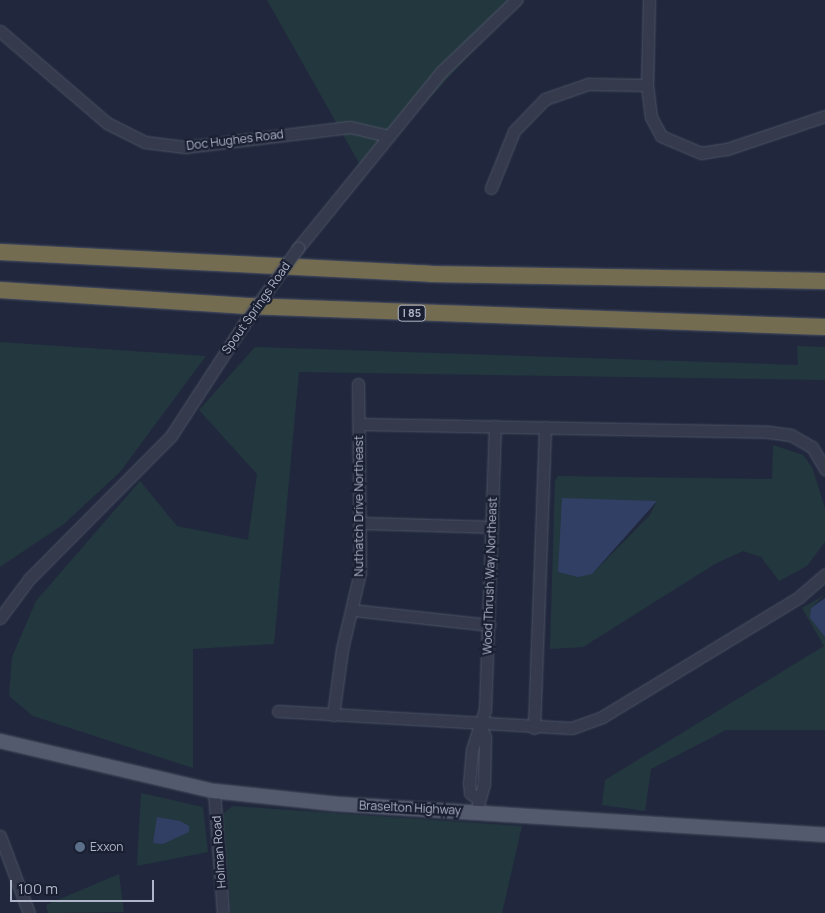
<!DOCTYPE html>
<style>
body{margin:0}
#map{position:relative;width:825px;height:913px;overflow:hidden;background:#21283d;font-family:Manrope,sans-serif}
div>[style]{position:absolute}
.green>*{inset:0;background:#23373e}
.water>*{inset:0;background:#313f64}
.roads{filter:drop-shadow(0 0 1px #4d5365) drop-shadow(0 0 1px #4d5365)}
.minor>*{height:11px;margin:-5.5px;padding:0 5.5px;transform-origin:5.5px;border-radius:5.5px;background:#353b4d}
.major>*{height:14px;margin:-7px;padding:0 7px;transform-origin:7px;border-radius:7px;background:#535a6d}
.highway>*{height:16px;margin:-8px;padding:0 8px;transform-origin:8px;border-radius:8px;background:#746c51}
.bridges{filter:drop-shadow(0 0 1px #4d5365) drop-shadow(0 0 1px #4d5365)}
.minor-bridge>*{height:11px;margin:-5.5px;padding:0 5.5px;transform-origin:5.5px;border-radius:5.5px;background:#353b4d}
.dots>*{width:14px;height:14px;translate:-50% -50%;box-sizing:border-box;border:2px solid #1a2032;border-radius:50%}
span{translate:-50% -50%;white-space:nowrap;text-align:center;line-height:1.15;-webkit-text-stroke:4.5px #1a2032;paint-order:stroke}
.shield-label span{padding:1px 4px;background:#1a2032;border:1px solid;border-radius:4px;-webkit-text-stroke-width:0}
.shield-label{font-size:11px;color:#b0b6c9;font-weight:700}
.street-label{font-size:12px;color:#b0b6c9}
.poi-label{font-size:12px;color:#b0b6c9}
.left{translate:0 -50%;text-align:left}
.scale{position:absolute;left:10px;top:880px;width:144px;height:22px;box-sizing:border-box;border:2px solid #b0b6c9;border-top:0;padding-left:6px;font-size:15px;line-height:18px;white-space:nowrap;color:#b0b6c9;-webkit-text-stroke:4px #1a2032;paint-order:stroke}
</style>
<div id="map">
<div class="green">
<div style="clip-path:polygon(267px 0,520px 0,363px 170px)"></div>
<div style="clip-path:polygon(0 342px,206px 356px,120px 472px,64px 524px,0 567px)"></div>
<div style="clip-path:polygon(797px 346px,825px 347px,825px 380px,299px 372px,274px 644px,193px 649px,193px 768px,33px 716px,9px 696px,12px 657px,36px 601px,140px 481px,177px 526px,248px 540px,257px 474px,199px 410px,255px 347px,798px 365px)"></div>
<div style="clip-path:polygon(evenodd,773px 445px,803px 455px,812px 467px,825px 508px,825px 542px,807px 566px,779px 581px,761px 557px,743px 551px,715px 564px,583px 647px,550px 649px,555px 481px,558px 476px,772px 479px,773px 445px,657px 501px,650px 515px,592px 574px,657px 501px)"></div>
<div style="clip-path:polygon(825px 595px,811px 608px,825px 637px,825px 730px,726px 730px,651px 769px,645px 811px,602px 805px,605px 780px,824px 646px,802px 608px)"></div>
<div style="clip-path:polygon(141px 793px,203px 807px,208px 852px,137px 866px)"></div>
<div style="clip-path:polygon(232px 806px,522px 826px,502px 913px,231px 913px,223px 814px)"></div>
<div style="clip-path:polygon(119px 874px,124px 912px,48px 913px,46px 905px)"></div>
</div>
<div class="water">
<div style="clip-path:polygon(562px 498px,657px 501px,592px 574px,578px 577px,558px 572px)"></div>
<div style="clip-path:polygon(825px 598px,825px 637px,810px 618px,811px 608px)"></div>
<div style="clip-path:polygon(157px 817px,180px 821px,189px 826px,189px 832px,163px 844px,153px 843px)"></div>
</div>
<div class="roads">
<div class="minor">
<div style="left:649px;top:0;width:85px;rotate:91.3deg"></div>
<div style="left:647px;top:85px;width:32px;rotate:83deg"></div>
<div style="left:651px;top:117px;width:21px;rotate:62deg"></div>
<div style="left:661px;top:136px;width:43px;rotate:23deg"></div>
<div style="left:701px;top:153px;width:26px;rotate:-9deg"></div>
<div style="left:727px;top:149px;width:103px;rotate:-18.6deg"></div>
<div style="left:0;top:31px;width:141px;rotate:40.7deg"></div>
<div style="left:107px;top:123px;width:42px;rotate:26.6deg"></div>
<div style="left:145px;top:142px;width:40px;rotate:7.1deg"></div>
<div style="left:185px;top:147px;width:166px;rotate:-6.9deg"></div>
<div style="left:350px;top:127px;width:37px;rotate:13deg"></div>
<div style="left:491px;top:188px;width:61px;rotate:-68deg"></div>
<div style="left:514px;top:131px;width:45px;rotate:-45.9deg"></div>
<div style="left:545px;top:99px;width:46px;rotate:-19.2deg"></div>
<div style="left:588px;top:84px;width:59px;rotate:1deg"></div>
<div style="left:298px;top:248px;width:228px;rotate:-50.9deg"></div>
<div style="left:442px;top:71px;width:103px;rotate:-43.8deg"></div>
<div style="left:359px;top:424px;width:410px;rotate:1.1deg"></div>
<div style="left:769px;top:432px;width:22px;rotate:8deg"></div>
<div style="left:791px;top:435px;width:24px;rotate:30deg"></div>
<div style="left:812px;top:447px;width:26px;rotate:59deg"></div>
<div style="left:360px;top:523px;width:132px;rotate:1.7deg"></div>
<div style="left:352px;top:610px;width:138px;rotate:6.2deg"></div>
<div style="left:0;top:618px;width:49px;rotate:-53.4deg"></div>
<div style="left:29px;top:579px;width:202px;rotate:-45.2deg"></div>
<div style="left:171px;top:436px;width:132px;rotate:-57deg"></div>
<div style="left:278px;top:711px;width:294px;rotate:3.3deg"></div>
<div style="left:572px;top:728px;width:32px;rotate:-20deg"></div>
<div style="left:602px;top:717px;width:231px;rotate:-31.3deg"></div>
<div style="left:799px;top:597px;width:35px;rotate:-41deg"></div>
<div style="left:333px;top:715px;width:67px;rotate:-82.2deg"></div>
<div style="left:342px;top:649px;width:79px;rotate:-76.8deg"></div>
<div style="left:360px;top:572px;width:188px;rotate:-90.6deg"></div>
<div style="left:480px;top:725px;width:16px;rotate:-72deg"></div>
<div style="left:485px;top:710px;width:284px;rotate:-88deg"></div>
<div style="left:534px;top:728px;width:301px;rotate:-87.9deg"></div>
<div style="left:214px;top:791px;width:122px;rotate:85.8deg"></div>
<div style="left:476px;top:812px;width:29px;rotate:-74deg"></div>
<div style="left:484px;top:784px;width:47px;rotate:-88.8deg"></div>
<div style="left:485px;top:737px;width:13px;rotate:-113deg"></div>
<div style="left:480px;top:725px;width:26px;rotate:108deg"></div>
<div style="left:472px;top:750px;width:33px;rotate:95deg"></div>
<div style="left:469px;top:783px;width:10px;rotate:84deg"></div>
<div style="left:470px;top:793px;width:9px;rotate:36deg"></div>
<div style="left:0;top:836px;width:82px;rotate:69.4deg"></div>
</div>
<div class="major">
<div style="left:0;top:741px;width:220px;rotate:13.2deg"></div>
<div style="left:214px;top:791px;width:123px;rotate:6.1deg"></div>
<div style="left:336px;top:804px;width:490px;rotate:3.6deg"></div>
</div>
<div class="highway">
<div style="left:0;top:252px;width:431px;rotate:2.9deg"></div>
<div style="left:430px;top:274px;width:395px;rotate:1deg"></div>
<div style="left:0;top:290px;width:248px;rotate:3.7deg"></div>
<div style="left:247px;top:306px;width:578px;rotate:2.08deg"></div>
</div>
</div>
<div class="bridges">
<div class="minor-bridge">
<div style="left:243px;top:325px;width:95px;rotate:-54.5deg"></div>
</div>
</div>
<div class="dots">
<div style="left:80px;top:847px;background:#5c6f8a"></div>
</div>
<div class="shield-label">
<span style="left:412px;top:313px">I 85</span>
</div>
<div class="street-label">
<span style="left:235px;top:140px;rotate:-7deg">Doc Hughes Road</span>
<span style="left:256px;top:308px;rotate:-55deg">Spout Springs Road</span>
<span style="left:359px;top:506px;rotate:-90deg">Nuthatch Drive Northeast</span>
<span style="left:490px;top:576px;rotate:-88deg">Wood Thrush Way Northeast</span>
<span style="left:410px;top:808px;rotate:3deg">Braselton Highway</span>
<span style="left:219px;top:852px;rotate:-94deg">Holman Road</span>
</div>
<div class="poi-label">
<span class="left" style="left:90px;top:847px">Exxon</span>
</div>
<div class="scale">100 m</div>
</div>
